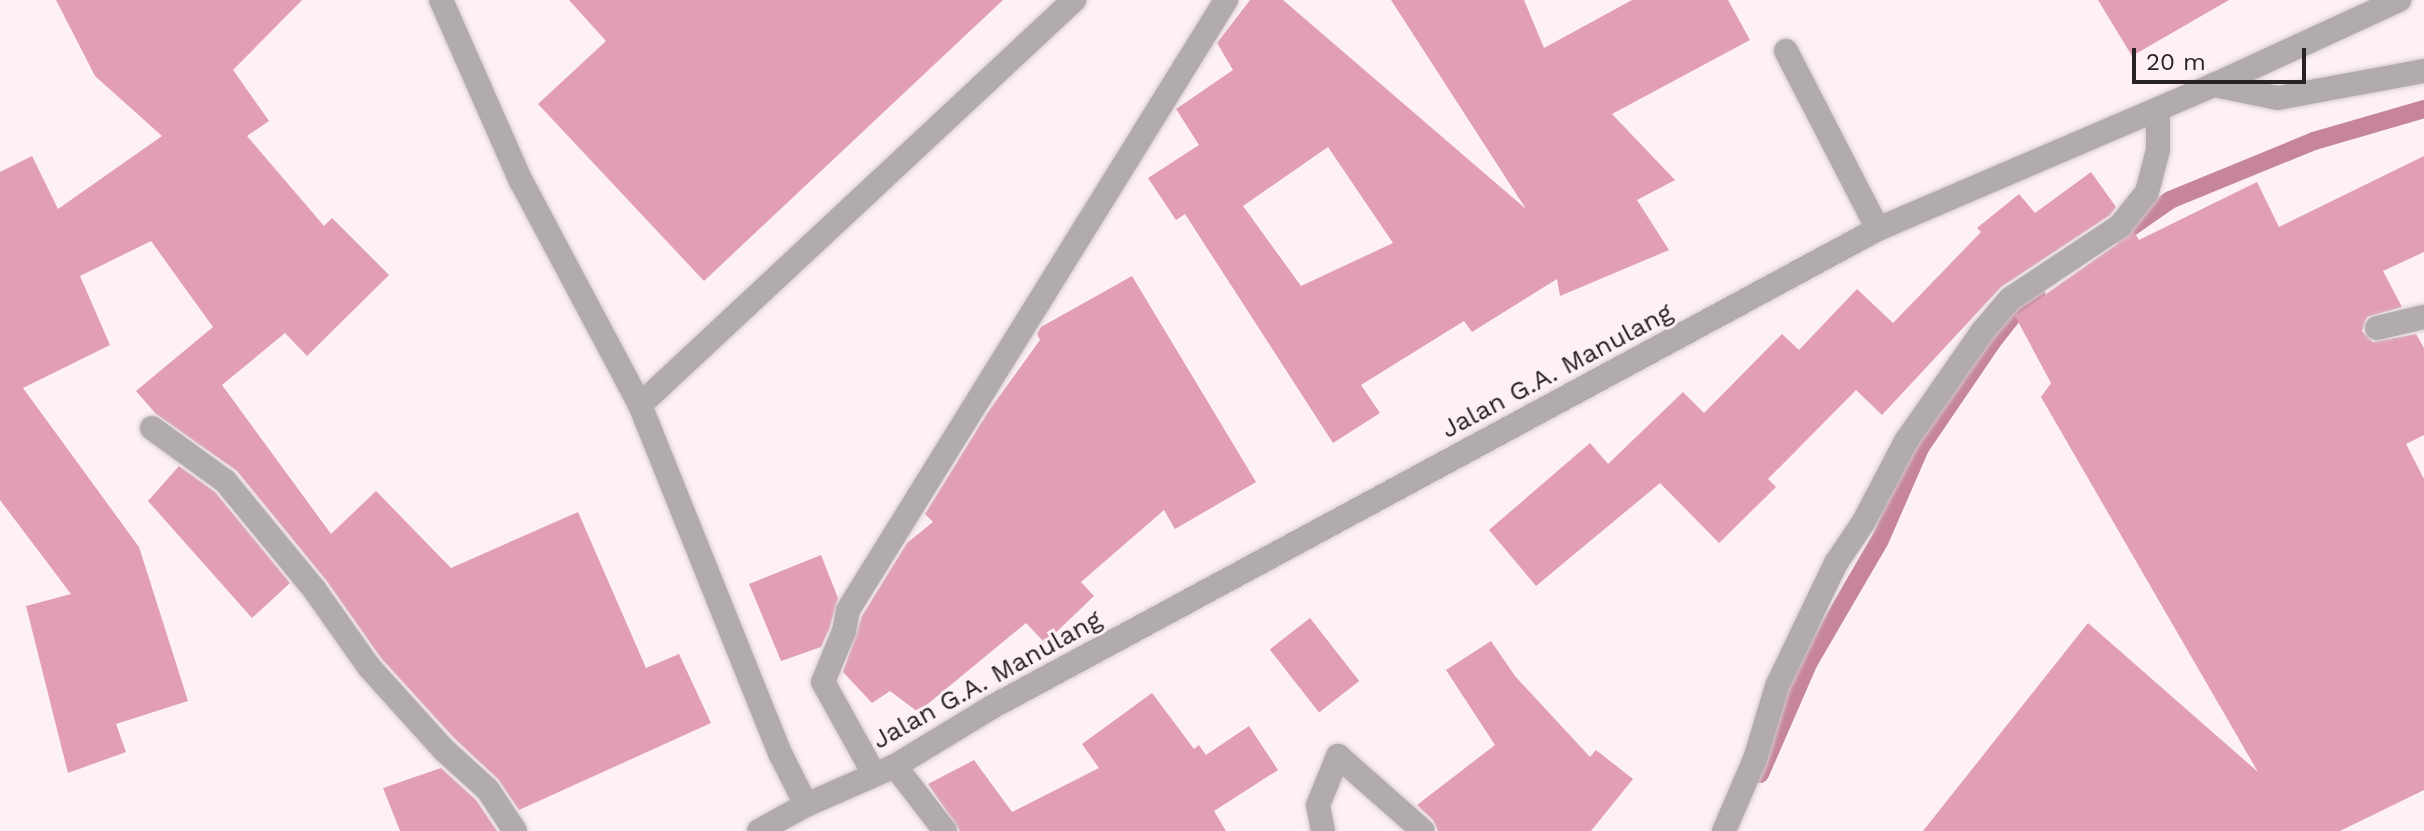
<!DOCTYPE html>
<style>
body{margin:0}
#map{position:relative;width:2424px;height:831px;overflow:hidden;background:#fdf1f5;font-family:"Work Sans",sans-serif}
div>[style]{position:absolute}
.stream>*{height:18px;margin:-9px;padding:0 9px;transform-origin:9px;border-radius:9px;background:#c6859b}
.building>*{inset:0;background:#e19eb5;transform-origin:0 0}
.roads{filter:drop-shadow(0 0 2px #d7ccd0) drop-shadow(0 0 2px #d7ccd0)}
.lane>*{height:24px;margin:-12px;padding:0 12px;transform-origin:12px;border-radius:12px;background:#b1abad}
.street>*{height:24px;margin:-12px;padding:0 12px;transform-origin:12px;border-radius:12px;background:#b1abad}
span{translate:-50% -50%;white-space:nowrap;text-align:center;line-height:1.15;-webkit-text-stroke:6px #fdf1f5;paint-order:stroke}
.street-label{font-size:26px;color:#292325}
.scale{position:absolute;left:2132px;top:48px;width:174px;height:36px;box-sizing:border-box;border:4px solid #292325;border-top:0;padding-left:10px;font-size:24px;line-height:28px;white-space:nowrap;color:#292325;-webkit-text-stroke:6px #fdf1f5;paint-order:stroke}
</style>
<div id="map">
<div class="stream">
<div style="left:2120px;top:235px;width:61px;rotate:-35deg"></div>
<div style="left:2170px;top:200px;width:156px;rotate:-22.3deg"></div>
<div style="left:2314px;top:141px;width:115px;rotate:-16.2deg"></div>
<div style="left:1760px;top:774px;width:122px;rotate:-66.4deg"></div>
<div style="left:1809px;top:662px;width:141px;rotate:-59.8deg"></div>
<div style="left:1880px;top:540px;width:100px;rotate:-66.5deg"></div>
<div style="left:1920px;top:448px;width:128px;rotate:-55.8deg"></div>
<div style="left:1992px;top:342px;width:47px;rotate:-51.9deg"></div>
<div style="left:2021px;top:305px;width:19px;rotate:-35deg"></div>
</div>
<div class="building">
<div style="clip-path:polygon(56px 0,302px 0,233px 70px,269px 121px,247px 136px,324px 226px,332px 218px,389px 275px,307px 356px,285px 333px,222px 385px,331px 534px,376px 491px,451px 568px,578px 512px,646px 668px,679px 654px,711px 723px,519px 810px,498px 779px,454px 738px,381px 658px,326px 580px,237px 471px,156px 414px,136px 391px,213px 327px,151px 241px,80px 276px,110px 345px,23px 388px,139px 547px,188px 701px,116px 724px,126px 752px,68px 773px,26px 606px,71px 594px,0 500px,0 172px,32px 156px,58px 209px,162px 136px,95px 76px)"></div>
<div style="clip-path:polygon(569px 0,1003px 0,704px 281px,538px 104px,606px 41px)"></div>
<div style="clip-path:polygon(evenodd,1250px 0,1283px 0,1526px 209px,1391px 0,1524px 0,1544px 48px,1632px 0,1728px 0,1750px 40px,1612px 114px,1675px 180px,1637px 200px,1669px 250px,1560px 296px,1557px 279px,1472px 332px,1464px 321px,1361px 385px,1380px 413px,1333px 443px,1185px 214px,1176px 220px,1148px 178px,1199px 145px,1176px 109px,1233px 70px,1217px 43px,1250px 0,1328px 147px,1393px 243px,1301px 286px,1243px 206px,1328px 147px)"></div>
<div style="clip-path:polygon(2098px 0,2229px 0,2132px 56px)"></div>
<div style="clip-path:polygon(2424px 156px,2424px 252px,2383px 271px,2402px 307px,2367px 317px,2362px 331px,2373px 342px,2416px 334px,2424px 348px,2424px 435px,2406px 444px,2424px 479px,2424px 790px,2340px 831px,1923px 831px,2088px 623px,2258px 772px,2041px 397px,2051px 383px,2015px 316px,2134px 232px,2139px 240px,2257px 182px,2279px 227px)"></div>
<div style="clip-path:polygon(2091px 172px,2116px 207px,2110px 215px,2001px 287px,1882px 415px,1856px 390px,1768px 479px,1776px 487px,1719px 543px,1660px 483px,1536px 586px,1489px 530px,1590px 443px,1608px 464px,1683px 392px,1704px 413px,1782px 334px,1799px 350px,1857px 289px,1893px 323px,1981px 232px,1977px 228px,2019px 194px,2035px 213px)"></div>
<div style="clip-path:polygon(1132px 276px,1256px 482px,1175px 529px,1164px 510px,1081px 582px,1094px 596px,1045px 643px,1026px 623px,918px 712px,890px 691px,872px 703px,843px 672px,862px 616px,907px 543px,933px 522px,925px 514px,988px 412px,1040px 340px,1037px 334px,1041px 327px)"></div>
<div style="clip-path:polygon(179px 466px,215px 492px,290px 583px,252px 618px,148px 501px)"></div>
<div style="clip-path:polygon(821px 555px,838px 598px,830px 627px,821px 647px,781px 661px,749px 584px)"></div>
<div style="left:1310px;top:618px;width:80px;height:51px;rotate:52deg"></div>
<div style="clip-path:polygon(1491px 641px,1515px 676px,1590px 757px,1596px 750px,1633px 779px,1591px 831px,1438px 831px,1433px 820px,1417px 805px,1495px 745px,1446px 670px)"></div>
<div style="clip-path:polygon(1152px 693px,1194px 749px,1199px 745px,1206px 755px,1249px 726px,1278px 770px,1214px 811px,1226px 831px,960px 831px,928px 784px,974px 760px,1012px 812px,1099px 768px,1082px 744px)"></div>
<div style="clip-path:polygon(441px 768px,476px 800px,497px 831px,400px 831px,383px 788px)"></div>
</div>
<div class="roads">
<div class="lane">
<div style="left:441px;top:0;width:198px;rotate:66.2deg"></div>
<div style="left:521px;top:181px;width:254px;rotate:62deg"></div>
<div style="left:640px;top:405px;width:377px;rotate:68.1deg"></div>
<div style="left:781px;top:755px;width:56px;rotate:63.4deg"></div>
<div style="left:2377px;top:328px;width:48px;rotate:-13.2deg"></div>
<div style="left:640px;top:405px;width:594px;rotate:-43.02deg"></div>
</div>
<div class="street">
<div style="left:1786px;top:51px;width:200px;rotate:62.7deg"></div>
<div style="left:2214px;top:85px;width:65px;rotate:11.5deg"></div>
<div style="left:2278px;top:98px;width:148px;rotate:-10.5deg"></div>
<div style="left:152px;top:428px;width:90px;rotate:36deg"></div>
<div style="left:225px;top:481px;width:140px;rotate:50.5deg"></div>
<div style="left:314px;top:589px;width:95px;rotate:54.8deg"></div>
<div style="left:369px;top:667px;width:110px;rotate:47.9deg"></div>
<div style="left:443px;top:749px;width:61px;rotate:42.3deg"></div>
<div style="left:488px;top:790px;width:49px;rotate:56.6deg"></div>
<div style="left:895px;top:766px;width:82px;rotate:52.4deg"></div>
<div style="left:874px;top:774px;width:105px;rotate:-119deg"></div>
<div style="left:823px;top:682px;width:55px;rotate:-67.6deg"></div>
<div style="left:844px;top:631px;width:21px;rotate:-79deg"></div>
<div style="left:848px;top:610px;width:718px;rotate:-58.21deg"></div>
<div style="left:759px;top:831px;width:54px;rotate:-29deg"></div>
<div style="left:806px;top:805px;width:97px;rotate:-23.7deg"></div>
<div style="left:895px;top:766px;width:114px;rotate:-31.3deg"></div>
<div style="left:992px;top:707px;width:1007px;rotate:-28.35deg"></div>
<div style="left:1878px;top:229px;width:366px;rotate:-23.2deg"></div>
<div style="left:2214px;top:85px;width:204px;rotate:-24.7deg"></div>
<div style="left:1323px;top:831px;width:26px;rotate:-101deg"></div>
<div style="left:1318px;top:805px;width:53px;rotate:-67.8deg"></div>
<div style="left:1338px;top:756px;width:113px;rotate:41.4deg"></div>
<div style="left:1724px;top:831px;width:78px;rotate:-66.7deg"></div>
<div style="left:1755px;top:759px;width:76px;rotate:-73.2deg"></div>
<div style="left:1777px;top:686px;width:136px;rotate:-64.4deg"></div>
<div style="left:1836px;top:563px;width:48px;rotate:-56deg"></div>
<div style="left:1863px;top:523px;width:93px;rotate:-62.3deg"></div>
<div style="left:1906px;top:441px;width:133px;rotate:-55.1deg"></div>
<div style="left:1982px;top:332px;width:43px;rotate:-49.7deg"></div>
<div style="left:2010px;top:299px;width:132px;rotate:-33.6deg"></div>
<div style="left:2120px;top:226px;width:43px;rotate:-51.5deg"></div>
<div style="left:2147px;top:192px;width:43px;rotate:-75.3deg"></div>
<div style="left:2158px;top:150px;width:41px;rotate:-90deg"></div>
</div>
</div>
<div class="street-label">
<span style="left:1557px;top:371px;rotate:-28deg">Jalan G.A. Manulang</span>
<span style="left:987px;top:680px;rotate:-29deg">Jalan G.A. Manulang</span>
</div>
<div class="scale">20 m</div>
</div>
